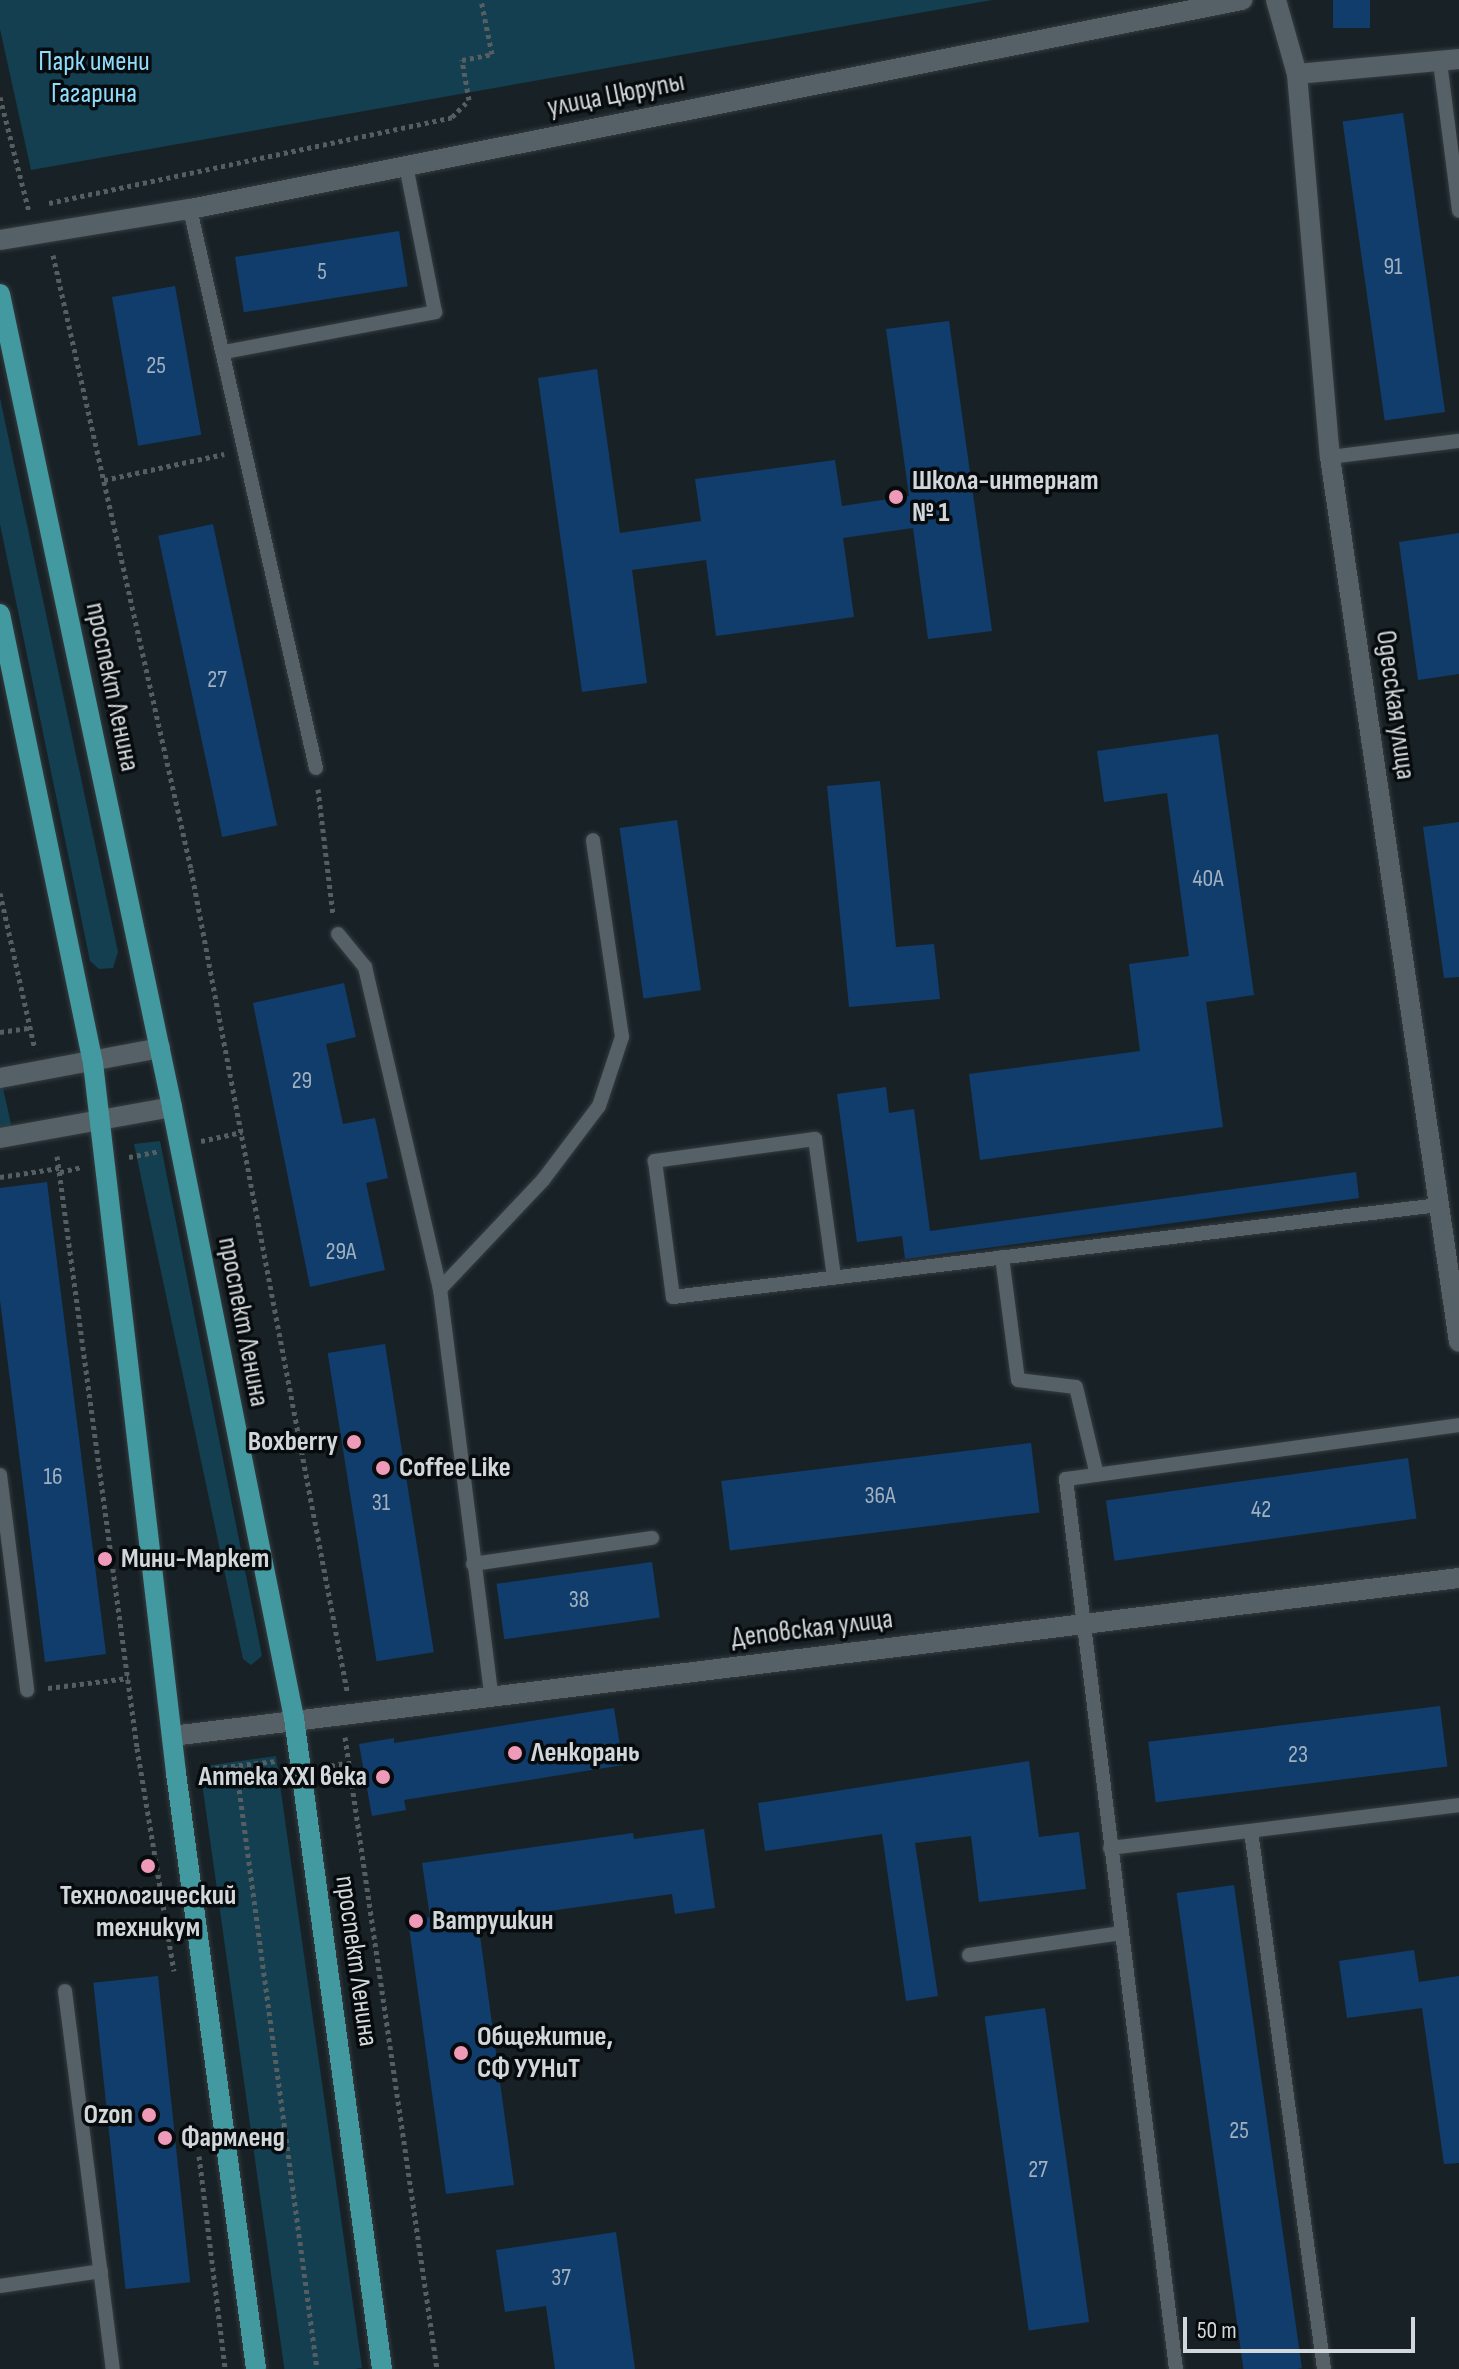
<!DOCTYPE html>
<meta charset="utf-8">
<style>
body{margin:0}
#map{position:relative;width:1459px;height:2369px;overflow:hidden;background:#182226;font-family:"Sofia Sans Condensed",sans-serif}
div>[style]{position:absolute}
.green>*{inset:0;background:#133f50;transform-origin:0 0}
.building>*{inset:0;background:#113d6c;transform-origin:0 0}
.path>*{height:5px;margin-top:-2.5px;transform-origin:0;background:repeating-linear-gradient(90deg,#555e61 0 4px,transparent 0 8px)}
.roads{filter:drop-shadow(0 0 2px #353c40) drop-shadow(0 0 2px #353c40)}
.service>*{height:14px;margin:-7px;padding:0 7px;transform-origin:7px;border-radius:7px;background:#556166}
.minor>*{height:20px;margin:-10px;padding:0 10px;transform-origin:10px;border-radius:10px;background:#556166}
.tertiary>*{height:20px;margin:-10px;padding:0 10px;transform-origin:10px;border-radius:10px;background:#556166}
.primary>*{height:20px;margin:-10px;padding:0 10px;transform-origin:10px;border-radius:10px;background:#4299a0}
.dots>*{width:22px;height:22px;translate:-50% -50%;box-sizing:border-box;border:4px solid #070b0d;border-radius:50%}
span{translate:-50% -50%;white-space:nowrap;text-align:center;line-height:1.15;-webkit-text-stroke:7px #070b0d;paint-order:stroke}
.number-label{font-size:24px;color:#a1b0be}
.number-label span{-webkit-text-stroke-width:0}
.park-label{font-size:28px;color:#8fdcfd}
.street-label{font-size:28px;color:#d1d7da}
.poi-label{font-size:28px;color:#d1d7da;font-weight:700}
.left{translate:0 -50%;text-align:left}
.right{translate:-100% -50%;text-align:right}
.scale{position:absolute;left:1183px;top:2317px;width:232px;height:36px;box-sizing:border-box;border:4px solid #d1d7da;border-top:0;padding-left:10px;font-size:24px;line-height:28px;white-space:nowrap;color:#d1d7da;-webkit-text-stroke:6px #070b0d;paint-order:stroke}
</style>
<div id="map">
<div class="green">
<div style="clip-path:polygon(0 0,992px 0,31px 170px,0 29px)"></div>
<div style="clip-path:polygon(0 398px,118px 952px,113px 968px,99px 969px,90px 961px,0 524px)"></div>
<div style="clip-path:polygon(0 1075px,14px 1137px,0 1139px)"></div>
<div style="clip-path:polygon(160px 1141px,262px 1656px,251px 1665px,243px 1659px,134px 1144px)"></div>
<div style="left:276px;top:1756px;width:618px;height:77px;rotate:82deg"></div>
</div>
<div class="building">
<div style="left:1333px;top:0;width:37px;height:28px"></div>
<div style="left:1403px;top:113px;width:302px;height:61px;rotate:82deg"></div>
<div style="left:399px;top:231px;width:56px;height:166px;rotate:81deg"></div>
<div style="left:175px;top:286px;width:151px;height:64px;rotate:80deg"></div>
<div style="clip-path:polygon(949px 321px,992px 631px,928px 639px,913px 528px,843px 538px,854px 617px,716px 636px,706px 560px,632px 570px,647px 683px,582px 692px,538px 378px,597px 369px,620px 533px,701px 521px,695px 479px,835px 460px,842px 506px,909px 496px,886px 329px)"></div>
<div style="left:213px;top:524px;width:308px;height:56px;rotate:78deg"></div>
<div style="clip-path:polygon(1459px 533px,1459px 674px,1418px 680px,1399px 542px)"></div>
<div style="clip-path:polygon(1218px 734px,1254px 995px,1206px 1002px,1223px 1127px,980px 1160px,969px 1074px,1140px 1051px,1129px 964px,1189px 956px,1167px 793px,1104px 802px,1097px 751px)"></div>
<div style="clip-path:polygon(880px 781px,896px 947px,934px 944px,940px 999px,849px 1007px,827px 786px)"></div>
<div style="left:677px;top:820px;width:172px;height:58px;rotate:82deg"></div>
<div style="clip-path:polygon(1459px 822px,1459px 977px,1444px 978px,1423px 827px)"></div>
<div style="clip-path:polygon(344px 983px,356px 1037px,326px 1044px,343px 1124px,375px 1118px,388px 1178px,366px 1183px,385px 1270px,310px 1287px,253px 1003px)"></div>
<div style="clip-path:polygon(886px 1087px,889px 1113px,914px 1109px,930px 1231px,1356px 1172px,1359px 1198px,905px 1259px,902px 1236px,857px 1242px,837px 1094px)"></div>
<div style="clip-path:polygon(47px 1182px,106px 1654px,45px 1662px,0 1300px,0 1188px)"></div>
<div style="left:385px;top:1344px;width:312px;height:58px;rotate:81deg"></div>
<div style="left:1031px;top:1443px;width:70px;height:312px;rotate:83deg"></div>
<div style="left:1408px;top:1458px;width:61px;height:305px;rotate:82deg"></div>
<div style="left:652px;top:1562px;width:56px;height:157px;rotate:82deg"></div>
<div style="left:1440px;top:1706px;width:61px;height:294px;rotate:83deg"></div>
<div style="clip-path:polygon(614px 1708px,623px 1765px,404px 1800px,406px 1810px,372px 1816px,359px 1744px,394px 1738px,394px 1743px)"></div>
<div style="clip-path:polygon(1029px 1761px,1039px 1837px,1079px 1832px,1086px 1889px,979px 1902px,971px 1836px,915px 1843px,938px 1996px,906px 2001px,882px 1834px,765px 1851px,758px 1803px)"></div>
<div style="clip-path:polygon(704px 1829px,715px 1908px,675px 1914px,672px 1894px,478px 1921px,514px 2185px,446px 2194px,408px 1920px,430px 1917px,422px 1863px,633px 1833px,634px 1839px)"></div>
<div style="left:1234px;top:1885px;width:488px;height:58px;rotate:82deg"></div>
<div style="clip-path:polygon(1414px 1950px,1419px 1982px,1459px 1976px,1459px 2163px,1444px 2164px,1422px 2008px,1347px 2018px,1339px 1961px)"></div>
<div style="left:158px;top:1976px;width:308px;height:65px;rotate:84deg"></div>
<div style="left:1045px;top:2008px;width:317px;height:61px;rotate:82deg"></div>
<div style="clip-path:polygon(616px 2232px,635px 2369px,555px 2369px,546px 2306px,505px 2312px,496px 2250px)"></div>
</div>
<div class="path">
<div style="left:0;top:97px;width:119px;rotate:75.8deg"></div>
<div style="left:49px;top:203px;width:412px;rotate:-12deg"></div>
<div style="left:452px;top:117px;width:24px;rotate:-45deg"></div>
<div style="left:469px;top:100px;width:41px;rotate:-99.9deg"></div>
<div style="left:462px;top:60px;width:31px;rotate:-11deg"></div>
<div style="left:492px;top:54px;width:55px;rotate:-101.5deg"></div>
<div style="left:53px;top:255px;width:629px;rotate:77.33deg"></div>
<div style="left:191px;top:869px;width:837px;rotate:79.25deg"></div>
<div style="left:104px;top:480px;width:123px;rotate:-12.2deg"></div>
<div style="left:318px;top:789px;width:126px;rotate:83.2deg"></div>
<div style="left:0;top:893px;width:160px;rotate:77.4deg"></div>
<div style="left:0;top:1032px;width:30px;rotate:-8deg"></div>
<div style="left:201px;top:1141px;width:42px;rotate:-12.4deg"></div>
<div style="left:57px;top:1156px;width:597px;rotate:82.3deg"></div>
<div style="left:137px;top:1748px;width:226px;rotate:80.6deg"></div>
<div style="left:129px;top:1157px;width:31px;rotate:-11deg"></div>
<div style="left:60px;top:1172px;width:23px;rotate:-13deg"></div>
<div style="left:0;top:1177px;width:60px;rotate:-8.7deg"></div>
<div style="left:48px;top:1688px;width:81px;rotate:-7.1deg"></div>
<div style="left:345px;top:1737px;width:639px;rotate:81.72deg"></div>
<div style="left:236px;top:1766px;width:608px;rotate:82.35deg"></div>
<div style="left:323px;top:1767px;width:23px;rotate:-10deg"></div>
<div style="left:199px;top:1770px;width:78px;rotate:-6.7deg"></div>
<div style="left:199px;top:2156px;width:215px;rotate:83deg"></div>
</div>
<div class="roads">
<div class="service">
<div style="left:1440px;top:62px;width:150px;rotate:82.7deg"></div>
<div style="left:190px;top:209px;width:573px;rotate:77.3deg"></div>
<div style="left:224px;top:352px;width:215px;rotate:-10.7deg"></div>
<div style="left:435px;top:312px;width:150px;rotate:-101.2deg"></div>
<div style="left:1330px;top:457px;width:130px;rotate:-7.1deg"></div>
<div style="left:338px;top:934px;width:43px;rotate:50.7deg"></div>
<div style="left:365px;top:967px;width:331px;rotate:76.9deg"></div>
<div style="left:440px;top:1289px;width:412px;rotate:82.8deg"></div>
<div style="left:1002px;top:1257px;width:124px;rotate:82.6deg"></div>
<div style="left:1018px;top:1380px;width:58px;rotate:6.9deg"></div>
<div style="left:1076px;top:1387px;width:90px;rotate:76.6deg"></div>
<div style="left:834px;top:1277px;width:139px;rotate:-97.8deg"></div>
<div style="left:815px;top:1139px;width:162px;rotate:172.2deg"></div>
<div style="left:655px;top:1161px;width:137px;rotate:82.5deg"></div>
<div style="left:673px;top:1297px;width:772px;rotate:-6.85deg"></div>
<div style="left:440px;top:1289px;width:150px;rotate:-46.6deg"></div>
<div style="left:543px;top:1180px;width:93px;rotate:-52.9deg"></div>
<div style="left:599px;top:1106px;width:73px;rotate:-71.6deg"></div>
<div style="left:622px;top:1037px;width:199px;rotate:-98.4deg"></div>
<div style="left:0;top:1475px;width:217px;rotate:82.8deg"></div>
<div style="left:473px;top:1564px;width:181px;rotate:-8.3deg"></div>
<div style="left:1251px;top:1831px;width:543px;rotate:82.27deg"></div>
<div style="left:1110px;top:1848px;width:352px;rotate:-7deg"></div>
<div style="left:969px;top:1955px;width:154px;rotate:-8.2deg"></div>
<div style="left:65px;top:1991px;width:381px;rotate:82.8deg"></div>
<div style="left:0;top:2286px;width:102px;rotate:-8.4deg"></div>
<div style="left:1176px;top:2369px;width:897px;rotate:-97.05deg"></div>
<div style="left:1066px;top:1479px;width:397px;rotate:-7.8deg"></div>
</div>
<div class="minor">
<div style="left:1276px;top:0;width:77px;rotate:74.2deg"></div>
<div style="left:1297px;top:74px;width:163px;rotate:-5.3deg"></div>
<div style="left:1297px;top:74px;width:384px;rotate:85.1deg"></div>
<div style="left:1330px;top:457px;width:894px;rotate:81.71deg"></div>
<div style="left:0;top:240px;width:193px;rotate:-9.3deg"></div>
<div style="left:190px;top:209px;width:1073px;rotate:-11.24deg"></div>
<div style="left:172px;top:1736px;width:1297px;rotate:-7deg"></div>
</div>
<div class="tertiary">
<div style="left:0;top:1078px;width:163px;rotate:-10.6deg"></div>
<div style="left:0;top:1138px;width:175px;rotate:-10.2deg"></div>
</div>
<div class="primary">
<div style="left:0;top:294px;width:831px;rotate:78.05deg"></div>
<div style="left:172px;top:1107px;width:623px;rotate:78.71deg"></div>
<div style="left:294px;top:1718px;width:657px;rotate:82.3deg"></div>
<div style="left:0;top:614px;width:459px;rotate:78.3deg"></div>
<div style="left:93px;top:1063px;width:715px;rotate:83.33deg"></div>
<div style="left:176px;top:1773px;width:601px;rotate:82.35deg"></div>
</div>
</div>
<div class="dots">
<div style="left:896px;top:497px;background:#ef9ab8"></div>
<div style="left:354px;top:1442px;background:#ef9ab8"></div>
<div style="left:383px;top:1468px;background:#ef9ab8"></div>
<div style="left:105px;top:1559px;background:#ef9ab8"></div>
<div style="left:515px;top:1753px;background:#ef9ab8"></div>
<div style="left:383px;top:1777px;background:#ef9ab8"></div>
<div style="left:148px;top:1866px;background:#ef9ab8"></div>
<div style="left:416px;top:1921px;background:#ef9ab8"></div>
<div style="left:461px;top:2053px;background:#ef9ab8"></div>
<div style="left:149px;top:2115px;background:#ef9ab8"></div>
<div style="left:165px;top:2138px;background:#ef9ab8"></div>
</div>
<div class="number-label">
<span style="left:1393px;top:267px">91</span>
<span style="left:322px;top:272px">5</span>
<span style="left:156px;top:366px">25</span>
<span style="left:217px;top:680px">27</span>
<span style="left:1208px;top:879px">40А</span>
<span style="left:302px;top:1081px">29</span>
<span style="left:341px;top:1252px">29А</span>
<span style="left:53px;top:1477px">16</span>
<span style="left:880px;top:1496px">36А</span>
<span style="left:381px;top:1503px">31</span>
<span style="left:1261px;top:1510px">42</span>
<span style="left:579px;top:1600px">38</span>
<span style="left:1298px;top:1755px">23</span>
<span style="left:1239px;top:2131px">25</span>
<span style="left:1038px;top:2170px">27</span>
<span style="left:561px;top:2278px">37</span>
</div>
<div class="park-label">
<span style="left:94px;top:78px">Парк имени<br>Гагарина</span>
</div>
<div class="street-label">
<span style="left:616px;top:95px;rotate:-11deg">улица Цюрупы</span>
<span style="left:112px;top:687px;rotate:78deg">проспект Ленина</span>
<span style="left:1395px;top:705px;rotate:82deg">Одесская улица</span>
<span style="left:243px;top:1322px;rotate:79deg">проспект Ленина</span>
<span style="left:812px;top:1629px;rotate:-7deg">Деповская улица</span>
<span style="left:356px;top:1961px;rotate:82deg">проспект Ленина</span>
</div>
<div class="poi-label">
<span class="left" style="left:912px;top:497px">Школа-интернат<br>№ 1</span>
<span class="right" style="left:338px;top:1442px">Boxberry</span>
<span class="left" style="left:399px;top:1468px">Coffee Like</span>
<span class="left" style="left:121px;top:1559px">Мини-Маркет</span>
<span class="left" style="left:531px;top:1753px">Ленкорань</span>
<span class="right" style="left:367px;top:1777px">Аптека ХХI века</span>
<span style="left:148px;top:1912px">Технологический<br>техникум</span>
<span class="left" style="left:432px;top:1921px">Ватрушкин</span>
<span class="left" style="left:477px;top:2053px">Общежитие,<br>СФ УУНиТ</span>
<span class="right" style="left:133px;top:2115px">Ozon</span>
<span class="left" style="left:181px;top:2138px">Фармленд</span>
</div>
<div class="scale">50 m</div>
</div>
